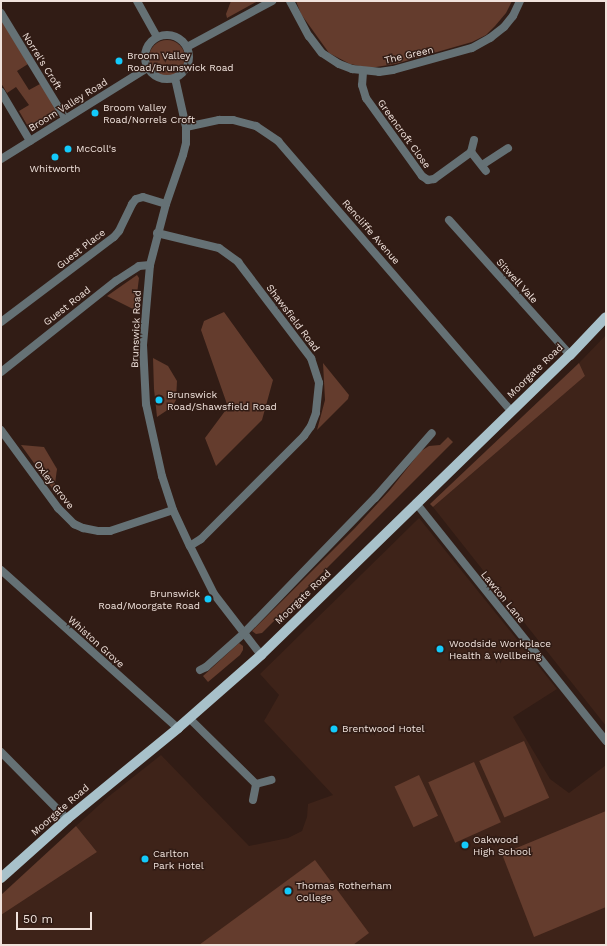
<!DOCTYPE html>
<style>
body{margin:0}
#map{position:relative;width:607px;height:946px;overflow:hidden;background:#311c15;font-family:"Work Sans",sans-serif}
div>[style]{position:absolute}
.built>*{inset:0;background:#3e2319}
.green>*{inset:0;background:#643c2d;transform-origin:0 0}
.round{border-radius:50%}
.street>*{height:8px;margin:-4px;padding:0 4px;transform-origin:4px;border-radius:4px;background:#657175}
.street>.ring{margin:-4px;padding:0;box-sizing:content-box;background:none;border:8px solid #657175;border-radius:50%}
.primary>*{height:10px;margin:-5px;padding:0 5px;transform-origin:5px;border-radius:5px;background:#a8c1ca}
.dots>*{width:11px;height:11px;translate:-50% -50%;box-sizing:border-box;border:2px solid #311c15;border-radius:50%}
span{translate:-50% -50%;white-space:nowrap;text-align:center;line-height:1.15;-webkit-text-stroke:3px #311c15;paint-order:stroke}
.poi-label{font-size:10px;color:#f0e2dc}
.left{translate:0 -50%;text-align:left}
.right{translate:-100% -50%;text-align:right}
.street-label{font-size:10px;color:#f0e2dc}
.frame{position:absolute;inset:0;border:2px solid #f0e2dc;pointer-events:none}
.scale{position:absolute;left:16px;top:912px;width:76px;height:18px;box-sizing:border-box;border:2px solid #f0e2dc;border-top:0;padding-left:5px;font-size:12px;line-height:14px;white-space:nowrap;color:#f0e2dc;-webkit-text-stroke:3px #311c15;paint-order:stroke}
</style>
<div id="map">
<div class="built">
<div style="clip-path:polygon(606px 335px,606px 726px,433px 507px,585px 376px,579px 363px)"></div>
<div style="clip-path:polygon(419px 518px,557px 689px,513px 717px,550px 779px,569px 793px,606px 765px,606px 945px,1px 945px,1px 915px,97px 852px,76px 826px,108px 797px,161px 755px,249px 846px,288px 838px,302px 831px,307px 817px,308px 804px,333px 795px,264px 721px,279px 695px,260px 674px)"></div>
</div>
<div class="green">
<div style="clip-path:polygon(231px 1px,258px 1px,227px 18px,226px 14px)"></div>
<div style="clip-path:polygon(296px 1px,512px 1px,506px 13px,495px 26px,486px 35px,472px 42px,395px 64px,370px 68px,350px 64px,329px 53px,301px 14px)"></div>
<div style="clip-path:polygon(1px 19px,28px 64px,17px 71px,29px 90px,40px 84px,59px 113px,58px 117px,35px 130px,30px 130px,19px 111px,29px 105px,16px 87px,7px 93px,1px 83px)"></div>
<div class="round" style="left:149px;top:40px;width:36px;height:36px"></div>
<div style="clip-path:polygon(137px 275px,139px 278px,135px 310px,107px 296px)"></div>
<div style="clip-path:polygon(224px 312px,273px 380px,262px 420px,216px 466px,205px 438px,228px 407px,201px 330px,204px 321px)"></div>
<div style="clip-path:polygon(153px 358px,168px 366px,177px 381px,176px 400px,172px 407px,157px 417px,154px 389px)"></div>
<div style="clip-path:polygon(323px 363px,349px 395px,348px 399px,317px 430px,325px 400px)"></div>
<div style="clip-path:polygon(579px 363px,585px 376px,433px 507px,430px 504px)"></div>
<div style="clip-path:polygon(448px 437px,453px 442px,262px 633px,256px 634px,252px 631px,355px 528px,389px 491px,421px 451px,429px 446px,440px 445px)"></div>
<div style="clip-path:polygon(21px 445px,44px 447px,57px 469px,54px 491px)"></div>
<div style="clip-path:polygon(239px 643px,243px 646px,243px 650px,240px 655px,208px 682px,203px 676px)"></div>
<div style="left:524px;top:741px;width:62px;height:49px;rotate:66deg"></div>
<div style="left:474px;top:762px;width:66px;height:50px;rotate:66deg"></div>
<div style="left:419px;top:775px;width:45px;height:27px;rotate:65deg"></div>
<div style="clip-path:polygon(606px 811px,606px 907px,534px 937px,502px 854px)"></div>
<div style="clip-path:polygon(76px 826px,97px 852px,1px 915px,1px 895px)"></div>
<div style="clip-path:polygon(315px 860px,369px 933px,353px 945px,199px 945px)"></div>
</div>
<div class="street">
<div style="left:137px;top:1px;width:41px;rotate:60.9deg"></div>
<div style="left:290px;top:1px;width:40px;rotate:62deg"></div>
<div style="left:309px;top:36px;width:21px;rotate:53deg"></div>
<div style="left:322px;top:53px;width:20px;rotate:33deg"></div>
<div style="left:339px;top:64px;width:14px;rotate:21deg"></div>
<div style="left:352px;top:69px;width:27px;rotate:6deg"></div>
<div style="left:379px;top:72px;width:14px;rotate:-8deg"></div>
<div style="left:393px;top:70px;width:82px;rotate:-15.6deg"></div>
<div style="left:472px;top:48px;width:21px;rotate:-29deg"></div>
<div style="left:490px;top:38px;width:18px;rotate:-38deg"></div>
<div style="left:504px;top:27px;width:14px;rotate:-51deg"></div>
<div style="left:513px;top:16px;width:17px;rotate:-65deg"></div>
<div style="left:1px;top:13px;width:123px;rotate:58.6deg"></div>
<div class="ring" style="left:145px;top:35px;width:36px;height:36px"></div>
<div style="left:187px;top:47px;width:97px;rotate:-28.4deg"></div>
<div style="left:363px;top:72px;width:13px;rotate:94deg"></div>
<div style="left:362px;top:85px;width:14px;rotate:73deg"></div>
<div style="left:366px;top:98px;width:96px;rotate:54.3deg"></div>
<div style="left:422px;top:176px;width:7px;rotate:34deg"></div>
<div style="left:428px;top:180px;width:6px;rotate:-9deg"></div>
<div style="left:434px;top:179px;width:46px;rotate:-36.1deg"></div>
<div style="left:175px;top:78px;width:50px;rotate:77.3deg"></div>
<div style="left:186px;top:127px;width:16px;rotate:90deg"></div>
<div style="left:186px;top:143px;width:12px;rotate:104deg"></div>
<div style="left:183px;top:155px;width:52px;rotate:109.1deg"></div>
<div style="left:166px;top:204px;width:63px;rotate:104.7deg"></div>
<div style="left:150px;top:265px;width:80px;rotate:95deg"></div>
<div style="left:143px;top:345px;width:59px;rotate:87.1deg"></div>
<div style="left:146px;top:404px;width:74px;rotate:77.5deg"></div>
<div style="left:162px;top:476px;width:36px;rotate:72deg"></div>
<div style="left:173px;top:510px;width:40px;rotate:65deg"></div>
<div style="left:190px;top:546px;width:54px;rotate:63.4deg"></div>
<div style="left:214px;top:594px;width:77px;rotate:52.4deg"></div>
<div style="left:1px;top:92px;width:57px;rotate:59.4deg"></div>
<div style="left:186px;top:127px;width:34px;rotate:-12deg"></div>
<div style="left:219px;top:120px;width:14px"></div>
<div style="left:233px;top:120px;width:24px;rotate:15deg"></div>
<div style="left:256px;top:126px;width:27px;rotate:34deg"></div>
<div style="left:278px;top:141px;width:357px;rotate:49.2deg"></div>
<div style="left:474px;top:140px;width:12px;rotate:104deg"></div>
<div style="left:471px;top:152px;width:24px;rotate:52deg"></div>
<div style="left:1px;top:159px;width:172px;rotate:-31.9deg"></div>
<div style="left:482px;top:165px;width:31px;rotate:-33deg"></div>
<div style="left:449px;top:220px;width:181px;rotate:48.1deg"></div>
<div style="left:157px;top:233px;width:64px;rotate:13.6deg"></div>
<div style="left:219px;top:248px;width:24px;rotate:36deg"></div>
<div style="left:238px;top:262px;width:121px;rotate:52.8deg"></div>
<div style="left:311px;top:358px;width:26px;rotate:72deg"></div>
<div style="left:319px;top:383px;width:30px;rotate:96deg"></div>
<div style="left:316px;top:413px;width:14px;rotate:111deg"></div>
<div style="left:311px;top:426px;width:12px;rotate:125deg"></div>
<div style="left:304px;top:436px;width:146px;rotate:135deg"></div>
<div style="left:201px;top:539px;width:13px;rotate:148deg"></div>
<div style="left:1px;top:322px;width:141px;rotate:-37deg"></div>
<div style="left:114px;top:237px;width:8px;rotate:-50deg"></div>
<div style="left:119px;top:231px;width:30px;rotate:-64deg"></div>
<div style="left:132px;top:204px;width:6px;rotate:-51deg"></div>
<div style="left:136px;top:199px;width:7px;rotate:-16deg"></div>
<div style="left:143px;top:197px;width:24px;rotate:17deg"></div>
<div style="left:1px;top:372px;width:147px;rotate:-38.4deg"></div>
<div style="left:116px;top:281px;width:27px;rotate:-33deg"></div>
<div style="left:139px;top:266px;width:11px;rotate:-5deg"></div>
<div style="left:1px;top:430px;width:97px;rotate:53.8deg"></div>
<div style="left:58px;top:508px;width:23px;rotate:45deg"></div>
<div style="left:74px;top:524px;width:10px;rotate:24deg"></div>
<div style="left:83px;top:528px;width:16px;rotate:11deg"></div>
<div style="left:99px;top:531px;width:11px"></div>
<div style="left:110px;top:531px;width:66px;rotate:-18.4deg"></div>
<div style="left:416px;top:503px;width:305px;rotate:51.4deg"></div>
<div style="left:1px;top:570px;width:237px;rotate:41.8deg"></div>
<div style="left:200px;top:670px;width:7px;rotate:-27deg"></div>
<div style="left:206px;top:667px;width:50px;rotate:-41.7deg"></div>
<div style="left:243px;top:634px;width:190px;rotate:-45.9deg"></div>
<div style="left:375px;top:498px;width:86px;rotate:-48.8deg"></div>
<div style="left:189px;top:718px;width:94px;rotate:44.6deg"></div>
<div style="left:1px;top:752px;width:94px;rotate:45.4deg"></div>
<div style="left:253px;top:800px;width:16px;rotate:-79deg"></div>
<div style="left:256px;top:784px;width:16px;rotate:-15deg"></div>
</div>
<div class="primary">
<div style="left:1px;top:878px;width:89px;rotate:-41.8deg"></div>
<div style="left:67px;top:819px;width:144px;rotate:-39.3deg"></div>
<div style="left:178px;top:728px;width:111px;rotate:-41.3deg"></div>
<div style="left:261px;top:655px;width:431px;rotate:-44.2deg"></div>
<div style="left:570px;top:355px;width:52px;rotate:-46.5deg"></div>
</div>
<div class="dots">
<div style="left:119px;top:61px;background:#13cafb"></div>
<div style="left:95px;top:113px;background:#13cafb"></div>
<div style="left:68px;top:149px;background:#13cafb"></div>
<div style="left:55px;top:157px;background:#13cafb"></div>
<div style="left:159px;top:400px;background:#13cafb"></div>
<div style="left:208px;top:599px;background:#13cafb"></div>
<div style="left:440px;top:649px;background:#13cafb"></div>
<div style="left:334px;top:729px;background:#13cafb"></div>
<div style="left:465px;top:845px;background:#13cafb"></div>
<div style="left:145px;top:859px;background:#13cafb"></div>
<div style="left:288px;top:891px;background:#13cafb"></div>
</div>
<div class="poi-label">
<span class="left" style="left:127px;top:61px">Broom Valley<br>Road/Brunswick Road</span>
<span class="left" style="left:103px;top:113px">Broom Valley<br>Road/Norrels Croft</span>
<span class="left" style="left:76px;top:149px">McColl's</span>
<span style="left:55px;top:169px">Whitworth</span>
<span class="left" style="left:167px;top:400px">Brunswick<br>Road/Shawsfield Road</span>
<span class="right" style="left:200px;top:599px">Brunswick<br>Road/Moorgate Road</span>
<span class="left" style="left:449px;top:649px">Woodside Workplace<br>Health &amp; Wellbeing</span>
<span class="left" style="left:342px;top:729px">Brentwood Hotel</span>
<span class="left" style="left:473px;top:845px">Oakwood<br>High School</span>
<span class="left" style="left:153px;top:859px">Carlton<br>Park Hotel</span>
<span class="left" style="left:296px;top:891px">Thomas Rotherham<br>College</span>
</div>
<div class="street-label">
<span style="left:409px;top:55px;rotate:-13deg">The Green</span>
<span style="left:42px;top:61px;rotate:58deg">Norrel's Croft</span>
<span style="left:68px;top:105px;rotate:-32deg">Broom Valley Road</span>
<span style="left:404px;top:134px;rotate:54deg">Greencroft Close</span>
<span style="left:371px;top:232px;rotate:49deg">Rencliffe Avenue</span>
<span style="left:81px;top:249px;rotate:-38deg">Guest Place</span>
<span style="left:517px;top:281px;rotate:48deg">Sitwell Vale</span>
<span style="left:67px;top:306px;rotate:-38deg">Guest Road</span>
<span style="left:293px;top:318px;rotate:53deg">Shawsfield Road</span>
<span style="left:136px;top:329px;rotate:-88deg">Brunswick Road</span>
<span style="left:535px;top:371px;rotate:-44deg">Moorgate Road</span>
<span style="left:54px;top:485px;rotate:52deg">Oxley Grove</span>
<span style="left:303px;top:597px;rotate:-44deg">Moorgate Road</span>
<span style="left:503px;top:597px;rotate:51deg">Lawton Lane</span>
<span style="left:96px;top:642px;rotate:42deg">Whiston Grove</span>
<span style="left:60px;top:810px;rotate:-41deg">Moorgate Road</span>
</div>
<div class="frame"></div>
<div class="scale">50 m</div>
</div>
